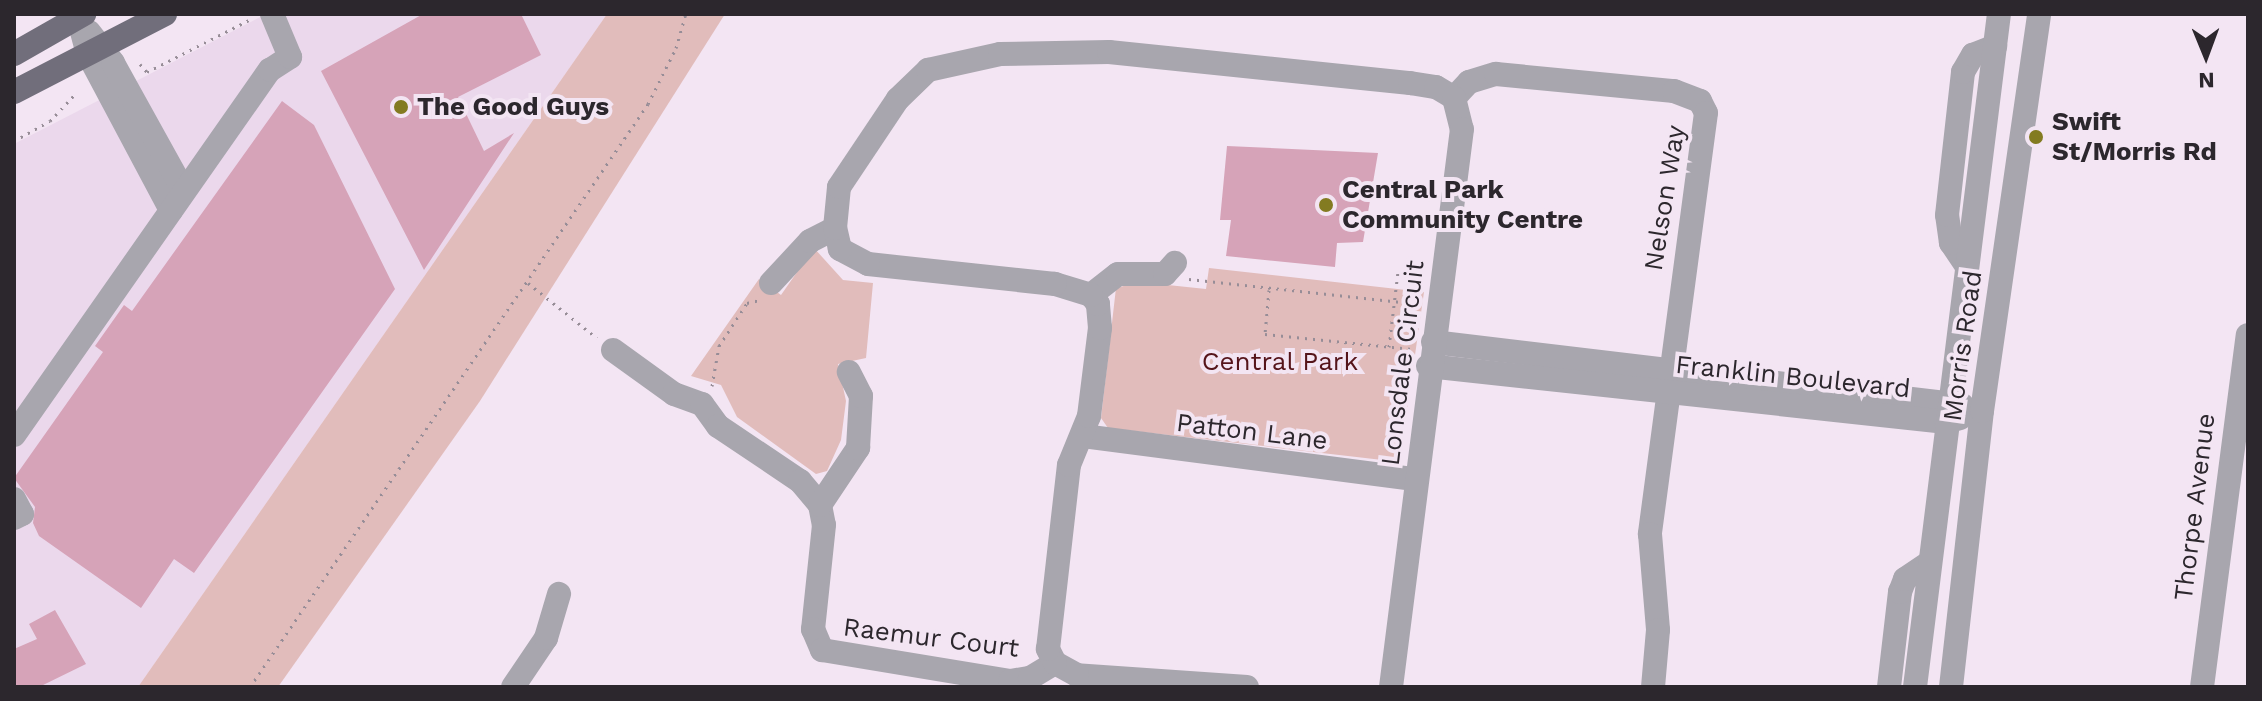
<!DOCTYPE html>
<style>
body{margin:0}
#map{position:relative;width:2262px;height:701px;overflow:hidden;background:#f3e5f3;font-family:"Work Sans",sans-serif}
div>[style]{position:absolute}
.built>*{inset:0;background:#ebd8ec}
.green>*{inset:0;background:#e1bcbb}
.building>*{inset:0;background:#d6a3b8}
.path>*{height:3px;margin-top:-1.5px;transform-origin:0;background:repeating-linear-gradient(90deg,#978d97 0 2px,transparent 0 8px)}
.minor>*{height:24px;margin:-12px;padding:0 12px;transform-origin:12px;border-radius:12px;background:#a8a6ae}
.major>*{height:24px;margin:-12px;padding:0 12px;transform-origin:12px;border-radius:12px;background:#716e7b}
.dots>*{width:22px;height:22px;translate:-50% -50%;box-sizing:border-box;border:4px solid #f3e5f3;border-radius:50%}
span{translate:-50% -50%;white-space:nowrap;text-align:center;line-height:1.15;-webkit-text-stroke:8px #f3e5f3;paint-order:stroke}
.poi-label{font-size:26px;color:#2c272d;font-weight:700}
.left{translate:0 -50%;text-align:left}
.street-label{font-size:26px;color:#2c272d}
.park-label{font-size:26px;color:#55141a}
.frame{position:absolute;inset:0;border:16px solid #2c272d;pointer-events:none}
.north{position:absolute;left:2166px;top:16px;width:80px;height:80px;-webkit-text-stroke:6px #f3e5f3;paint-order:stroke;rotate:179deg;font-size:22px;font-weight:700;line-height:32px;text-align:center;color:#2c272d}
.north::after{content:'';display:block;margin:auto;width:28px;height:36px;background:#2c272d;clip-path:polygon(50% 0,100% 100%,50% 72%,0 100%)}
</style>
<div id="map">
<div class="built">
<div style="clip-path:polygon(266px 14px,607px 14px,138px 687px,14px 687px,14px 144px)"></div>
</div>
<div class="green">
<div style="clip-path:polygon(607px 14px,725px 14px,480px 401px,278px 687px,138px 687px)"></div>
<div style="clip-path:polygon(814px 248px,843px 280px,873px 283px,866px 358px,838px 364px,846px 401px,841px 440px,827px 471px,816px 474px,737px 417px,721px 385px,691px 376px,759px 279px,781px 295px)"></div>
<div style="clip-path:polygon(1209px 268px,1424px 292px,1401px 453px,1391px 461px,1108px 428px,1101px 418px,1116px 288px,1139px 282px,1206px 289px)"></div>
</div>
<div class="building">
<div style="clip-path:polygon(423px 14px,521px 14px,541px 55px,458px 97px,484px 151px,514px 133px,424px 270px,321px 71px)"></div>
<div style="clip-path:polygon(282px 101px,314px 125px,395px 289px,194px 573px,174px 559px,141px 608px,39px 536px,33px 523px,35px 507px,14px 478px,103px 352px,95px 346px,124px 305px,132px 311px)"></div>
<div style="clip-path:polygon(1227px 146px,1378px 153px,1363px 242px,1337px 243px,1335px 267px,1226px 256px,1231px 220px,1220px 220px)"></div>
<div style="clip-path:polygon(55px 610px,86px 664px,39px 687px,14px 687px,14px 649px,37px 639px,29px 624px)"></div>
</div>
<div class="path">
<div style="left:140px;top:64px;width:11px;rotate:49deg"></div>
<div style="left:147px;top:72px;width:117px;rotate:-27deg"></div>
<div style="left:14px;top:141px;width:41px;rotate:-29.1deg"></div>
<div style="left:50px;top:121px;width:38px;rotate:-47deg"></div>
<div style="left:1189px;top:279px;width:232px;rotate:6.2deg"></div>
<div style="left:528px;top:283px;width:88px;rotate:38.6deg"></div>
<div style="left:1269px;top:290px;width:44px;rotate:95.2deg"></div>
<div style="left:1265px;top:334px;width:148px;rotate:5.8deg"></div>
<div style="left:1389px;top:347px;width:77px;rotate:-83.2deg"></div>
<div style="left:712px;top:386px;width:41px;rotate:-80.1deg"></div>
<div style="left:719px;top:346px;width:51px;rotate:-56.9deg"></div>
<div style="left:747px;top:303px;width:13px;rotate:-13deg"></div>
<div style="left:250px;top:687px;width:706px;rotate:-55.68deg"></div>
<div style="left:648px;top:104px;width:63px;rotate:-63.4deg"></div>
<div style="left:676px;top:48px;width:35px;rotate:-74deg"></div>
</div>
<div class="minor">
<div style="left:78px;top:17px;width:38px;rotate:75deg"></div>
<div style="left:88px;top:54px;width:177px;rotate:62deg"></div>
<div style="left:89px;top:32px;width:39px;rotate:52deg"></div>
<div style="left:113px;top:63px;width:146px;rotate:61deg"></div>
<div style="left:1454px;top:98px;width:22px;rotate:-47deg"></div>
<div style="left:1469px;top:82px;width:28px;rotate:-17deg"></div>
<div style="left:1496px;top:74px;width:179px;rotate:5.5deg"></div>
<div style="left:1674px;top:91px;width:28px;rotate:21deg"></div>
<div style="left:1700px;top:101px;width:13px;rotate:63deg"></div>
<div style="left:1706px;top:113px;width:425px;rotate:97.6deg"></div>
<div style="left:1650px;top:534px;width:96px;rotate:85.2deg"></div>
<div style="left:1658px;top:630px;width:57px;rotate:95deg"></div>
<div style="left:1966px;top:265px;width:27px;rotate:-124deg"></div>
<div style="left:1951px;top:243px;width:28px;rotate:-98deg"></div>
<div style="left:1947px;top:215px;width:144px;rotate:-83.6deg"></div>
<div style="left:1963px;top:72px;width:20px;rotate:-60deg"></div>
<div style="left:1973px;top:55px;width:24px;rotate:-22deg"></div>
<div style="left:771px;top:283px;width:57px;rotate:-47.1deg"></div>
<div style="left:810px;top:241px;width:28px;rotate:-27deg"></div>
<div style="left:1091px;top:295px;width:34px;rotate:-38deg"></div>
<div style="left:1118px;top:274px;width:47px"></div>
<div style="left:1165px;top:274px;width:15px;rotate:-48deg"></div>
<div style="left:1433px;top:342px;width:533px;rotate:6.79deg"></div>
<div style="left:613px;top:350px;width:75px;rotate:35.8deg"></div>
<div style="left:674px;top:394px;width:30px;rotate:20deg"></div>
<div style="left:702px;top:404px;width:27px;rotate:54deg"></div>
<div style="left:718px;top:426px;width:99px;rotate:33.9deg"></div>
<div style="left:800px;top:481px;width:31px;rotate:50deg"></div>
<div style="left:820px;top:505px;width:20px;rotate:79deg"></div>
<div style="left:824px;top:525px;width:105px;rotate:96deg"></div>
<div style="left:813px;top:629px;width:23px;rotate:67deg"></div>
<div style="left:822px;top:650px;width:191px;rotate:9.4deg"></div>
<div style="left:1010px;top:681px;width:20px;rotate:-9deg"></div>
<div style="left:1030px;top:678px;width:29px;rotate:-31deg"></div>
<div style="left:1428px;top:366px;width:521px;rotate:6.17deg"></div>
<div style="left:1946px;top:422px;width:15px;rotate:-16deg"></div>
<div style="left:14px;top:435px;width:446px;rotate:-55deg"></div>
<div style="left:270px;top:70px;width:24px;rotate:-33deg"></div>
<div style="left:290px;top:57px;width:47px;rotate:-112.7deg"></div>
<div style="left:1083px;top:436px;width:336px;rotate:7.4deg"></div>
<div style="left:14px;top:499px;width:17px;rotate:62deg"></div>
<div style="left:22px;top:514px;width:9px;rotate:153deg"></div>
<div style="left:820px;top:505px;width:69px;rotate:-56.3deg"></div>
<div style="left:858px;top:448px;width:52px;rotate:-86.7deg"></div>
<div style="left:861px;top:396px;width:27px;rotate:-117deg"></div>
<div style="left:513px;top:687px;width:59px;rotate:-56deg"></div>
<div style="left:546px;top:638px;width:46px;rotate:-73.5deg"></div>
<div style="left:1247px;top:687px;width:170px;rotate:-176deg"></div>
<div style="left:1077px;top:675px;width:25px;rotate:-151deg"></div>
<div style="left:1055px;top:663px;width:16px;rotate:-117deg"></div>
<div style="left:1048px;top:649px;width:185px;rotate:-83.5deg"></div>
<div style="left:1069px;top:465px;width:53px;rotate:-67.8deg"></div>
<div style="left:1089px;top:416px;width:89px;rotate:-82.9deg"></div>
<div style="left:1100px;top:328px;width:24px;rotate:-95deg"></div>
<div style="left:1098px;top:304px;width:11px;rotate:-128deg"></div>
<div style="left:1091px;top:295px;width:38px;rotate:-163deg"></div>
<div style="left:1055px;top:284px;width:188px;rotate:-173.9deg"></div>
<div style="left:868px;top:264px;width:32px;rotate:-152deg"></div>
<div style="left:840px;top:249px;width:22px;rotate:-103deg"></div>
<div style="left:835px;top:228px;width:41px;rotate:-84.4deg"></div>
<div style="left:839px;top:187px;width:106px;rotate:-56.2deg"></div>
<div style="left:898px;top:99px;width:42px;rotate:-44deg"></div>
<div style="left:928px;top:70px;width:74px;rotate:-12.5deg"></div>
<div style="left:1000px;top:54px;width:109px;rotate:-1.1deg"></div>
<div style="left:1109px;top:52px;width:303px;rotate:5.9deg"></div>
<div style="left:1410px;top:83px;width:26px;rotate:9deg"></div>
<div style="left:1436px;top:87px;width:21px;rotate:31deg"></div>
<div style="left:1454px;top:98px;width:32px;rotate:76deg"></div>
<div style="left:1462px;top:129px;width:562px;rotate:97.25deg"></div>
<div style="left:1889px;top:687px;width:96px;rotate:-83.4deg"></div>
<div style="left:1900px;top:592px;width:14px;rotate:-69deg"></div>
<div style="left:1905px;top:579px;width:30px;rotate:-34deg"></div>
<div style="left:1915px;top:687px;width:678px;rotate:-82.89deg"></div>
<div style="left:1951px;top:687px;width:278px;rotate:-83.6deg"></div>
<div style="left:1982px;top:411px;width:401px;rotate:-81.8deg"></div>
<div style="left:2202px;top:687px;width:355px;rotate:-82.6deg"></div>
</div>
<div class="major">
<div style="left:14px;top:54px;width:81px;rotate:-29.7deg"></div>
<div style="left:14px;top:92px;width:170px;rotate:-27.3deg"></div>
</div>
<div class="dots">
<div style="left:401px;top:107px;background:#837b21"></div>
<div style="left:2036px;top:137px;background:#837b21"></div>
<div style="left:1326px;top:205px;background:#837b21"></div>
</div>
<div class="poi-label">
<span class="left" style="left:417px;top:107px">The Good Guys</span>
<span class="left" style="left:2052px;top:137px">Swift<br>St/Morris Rd</span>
<span class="left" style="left:1342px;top:205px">Central Park<br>Community Centre</span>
</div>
<div class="street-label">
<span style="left:1665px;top:198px;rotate:-81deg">Nelson Way</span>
<span style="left:1963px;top:346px;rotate:-82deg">Morris Road</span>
<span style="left:1403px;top:363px;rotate:-83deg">Lonsdale Circuit</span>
<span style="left:1793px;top:377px;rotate:6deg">Franklin Boulevard</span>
<span style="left:1252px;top:432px;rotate:7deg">Patton Lane</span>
<span style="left:2195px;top:507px;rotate:-83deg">Thorpe Avenue</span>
<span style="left:931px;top:638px;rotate:7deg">Raemur Court</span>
</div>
<div class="park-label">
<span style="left:1280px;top:362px">Central Park</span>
</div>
<div class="frame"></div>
<div class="north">N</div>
</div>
